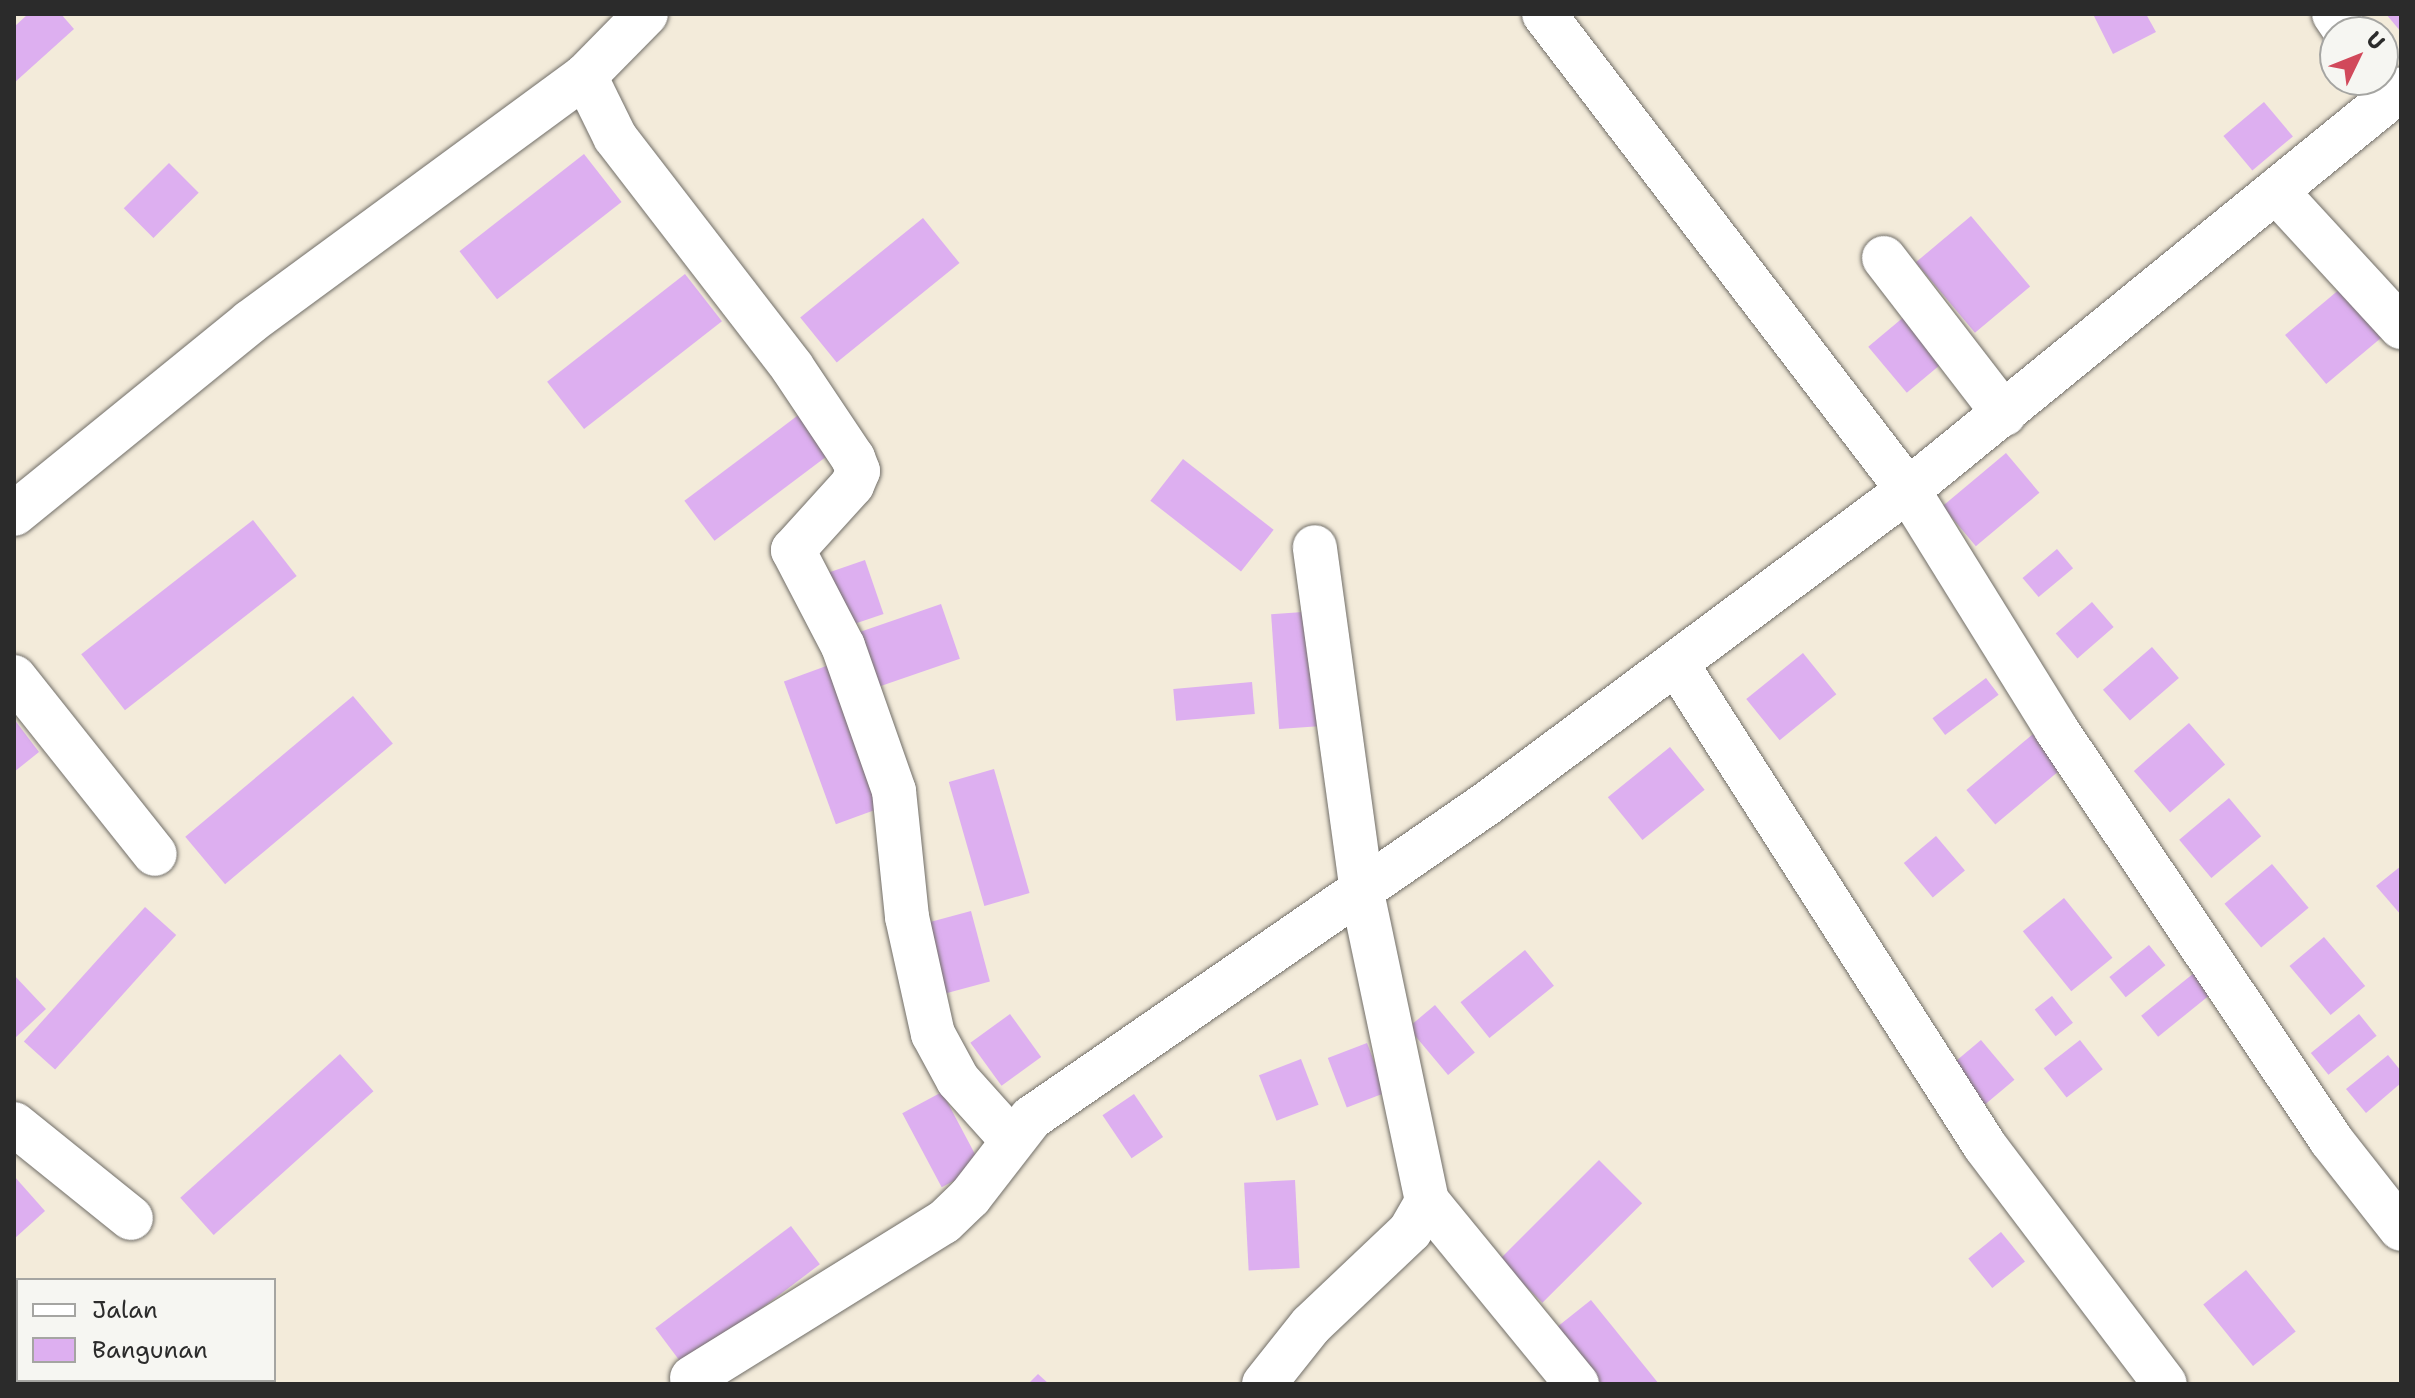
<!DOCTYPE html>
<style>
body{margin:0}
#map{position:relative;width:2415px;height:1398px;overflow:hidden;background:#f3ebda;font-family:"Shantell Sans",sans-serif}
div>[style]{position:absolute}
.building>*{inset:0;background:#ddaff0;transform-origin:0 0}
.roads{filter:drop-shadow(0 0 2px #716e68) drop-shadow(0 0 2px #716e68)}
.street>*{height:44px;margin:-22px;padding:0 22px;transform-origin:22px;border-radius:22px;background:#fff}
span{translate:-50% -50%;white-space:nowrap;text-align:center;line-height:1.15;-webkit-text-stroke:8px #f6f6f2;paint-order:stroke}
.frame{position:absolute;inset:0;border:16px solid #2b2b2b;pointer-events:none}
.legend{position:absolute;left:16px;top:1278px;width:260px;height:104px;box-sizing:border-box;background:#f6f6f2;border:2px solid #a5a5a2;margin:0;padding:10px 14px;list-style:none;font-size:24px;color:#2b2b2b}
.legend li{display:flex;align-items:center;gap:16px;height:40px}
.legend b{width:40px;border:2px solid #a5a5a2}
.north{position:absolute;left:2319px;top:16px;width:80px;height:80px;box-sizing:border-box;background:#f6f6f2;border:2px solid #a5a5a2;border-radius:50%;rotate:47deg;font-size:22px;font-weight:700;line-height:32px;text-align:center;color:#2b2b2b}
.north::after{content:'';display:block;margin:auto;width:28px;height:36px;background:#d1495b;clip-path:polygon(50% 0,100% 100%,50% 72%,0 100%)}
</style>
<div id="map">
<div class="building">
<div style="clip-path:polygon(28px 14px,61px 14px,74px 29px,14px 83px,14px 27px)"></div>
<div style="clip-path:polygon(2093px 14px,2146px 14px,2156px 32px,2113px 54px)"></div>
<div style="clip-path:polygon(2386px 14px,2401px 14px,2401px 32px)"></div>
<div style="left:2264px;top:102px;width:45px;height:53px;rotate:50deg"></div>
<div style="left:584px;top:154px;width:61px;height:158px;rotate:52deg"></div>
<div style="left:169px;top:163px;width:42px;height:64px;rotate:45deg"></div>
<div style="left:1971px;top:216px;width:92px;height:72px;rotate:50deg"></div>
<div style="left:923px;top:218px;width:58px;height:158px;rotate:51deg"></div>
<div style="left:685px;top:274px;width:60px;height:175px;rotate:52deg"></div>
<div style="left:2341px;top:288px;width:64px;height:73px;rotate:50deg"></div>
<div style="left:1905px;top:316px;width:60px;height:48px;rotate:50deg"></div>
<div style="left:801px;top:413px;width:50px;height:146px;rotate:53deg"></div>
<div style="left:2006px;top:453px;width:52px;height:83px;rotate:50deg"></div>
<div style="left:1183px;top:459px;width:115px;height:53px;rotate:38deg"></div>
<div style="left:253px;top:520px;width:71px;height:218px;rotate:52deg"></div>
<div style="left:2057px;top:549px;width:25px;height:45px;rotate:50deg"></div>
<div style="left:865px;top:560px;width:57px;height:46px;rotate:71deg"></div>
<div style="left:2092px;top:602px;width:33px;height:48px;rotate:49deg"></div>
<div style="left:941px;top:604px;width:58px;height:89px;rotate:71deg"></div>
<div style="left:1317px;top:611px;width:115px;height:46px;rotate:86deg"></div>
<div style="left:2152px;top:647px;width:41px;height:65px;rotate:49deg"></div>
<div style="left:1803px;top:653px;width:53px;height:73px;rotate:51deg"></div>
<div style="left:829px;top:665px;width:152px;height:48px;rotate:70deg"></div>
<div style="left:1986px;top:678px;width:21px;height:67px;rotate:53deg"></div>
<div style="left:1252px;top:682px;width:32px;height:79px;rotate:85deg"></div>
<div style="left:353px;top:696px;width:62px;height:219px;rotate:50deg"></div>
<div style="clip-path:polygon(14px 719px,39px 752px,14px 772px)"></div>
<div style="left:2189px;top:723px;width:55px;height:73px;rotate:49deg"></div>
<div style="left:2033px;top:734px;width:45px;height:87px;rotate:50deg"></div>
<div style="left:1670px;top:747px;width:55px;height:80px;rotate:51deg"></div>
<div style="left:994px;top:769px;width:129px;height:47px;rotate:74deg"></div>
<div style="left:2229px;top:798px;width:50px;height:65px;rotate:50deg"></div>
<div style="left:1936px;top:836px;width:45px;height:42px;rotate:50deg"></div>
<div style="left:2272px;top:864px;width:57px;height:62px;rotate:50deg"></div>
<div style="clip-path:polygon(2401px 866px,2401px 915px,2376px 886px)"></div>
<div style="left:2064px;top:898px;width:77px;height:53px;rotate:51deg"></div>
<div style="left:145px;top:907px;width:42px;height:181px;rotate:42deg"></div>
<div style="left:971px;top:911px;width:73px;height:51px;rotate:75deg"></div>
<div style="left:2324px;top:937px;width:64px;height:45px;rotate:50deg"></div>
<div style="left:2149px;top:945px;width:26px;height:51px;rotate:51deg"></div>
<div style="left:1525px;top:950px;width:46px;height:83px;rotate:51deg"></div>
<div style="left:2194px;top:973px;width:27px;height:68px;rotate:51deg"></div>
<div style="clip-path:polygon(14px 975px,46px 1009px,14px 1039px)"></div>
<div style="left:2052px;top:996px;width:34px;height:22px;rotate:52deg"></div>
<div style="left:1435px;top:1005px;width:62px;height:35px;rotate:50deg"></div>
<div style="left:1010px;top:1014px;width:53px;height:49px;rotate:54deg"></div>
<div style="left:2359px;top:1014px;width:28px;height:62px;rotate:51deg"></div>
<div style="left:1981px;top:1040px;width:52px;height:40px;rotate:50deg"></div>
<div style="left:2080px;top:1040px;width:37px;height:46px;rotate:52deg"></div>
<div style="left:1367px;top:1043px;width:53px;height:42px;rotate:69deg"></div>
<div style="left:340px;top:1054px;width:50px;height:215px;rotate:48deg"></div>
<div style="clip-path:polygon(2388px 1055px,2401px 1071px,2401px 1083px,2366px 1113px,2346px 1089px)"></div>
<div style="left:1301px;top:1059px;width:49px;height:45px;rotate:69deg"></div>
<div style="left:942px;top:1092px;width:84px;height:45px;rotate:62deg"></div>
<div style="left:1134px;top:1094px;width:52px;height:38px;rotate:56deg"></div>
<div style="left:1599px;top:1160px;width:61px;height:141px;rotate:45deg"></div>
<div style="clip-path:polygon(14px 1176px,45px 1211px,14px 1239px)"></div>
<div style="left:1295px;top:1180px;width:88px;height:51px;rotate:87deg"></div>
<div style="left:791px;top:1226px;width:48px;height:170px;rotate:53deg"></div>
<div style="left:2001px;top:1232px;width:38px;height:42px;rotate:51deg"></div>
<div style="left:2246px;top:1270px;width:79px;height:55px;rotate:51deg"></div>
<div style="clip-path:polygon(1591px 1300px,1659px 1384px,1595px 1384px,1552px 1331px)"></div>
<div style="clip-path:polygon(1038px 1374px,1049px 1384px,1028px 1384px)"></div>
</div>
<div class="roads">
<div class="street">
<div style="left:1544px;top:14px;width:599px;rotate:52.59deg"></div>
<div style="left:1908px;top:490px;width:281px;rotate:58.2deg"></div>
<div style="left:2056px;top:729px;width:495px;rotate:56.2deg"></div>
<div style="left:2331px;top:1140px;width:113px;rotate:51.8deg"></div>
<div style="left:2334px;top:14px;width:22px;rotate:56deg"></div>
<div style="left:585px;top:76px;width:68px;rotate:63.8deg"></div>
<div style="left:615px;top:137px;width:290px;rotate:52.4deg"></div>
<div style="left:792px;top:367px;width:110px;rotate:56.2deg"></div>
<div style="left:853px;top:458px;width:14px;rotate:69deg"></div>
<div style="left:858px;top:471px;width:15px;rotate:113deg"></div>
<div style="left:852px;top:485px;width:88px;rotate:132.2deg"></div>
<div style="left:793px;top:550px;width:108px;rotate:62.5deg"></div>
<div style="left:843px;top:646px;width:154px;rotate:70.6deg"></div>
<div style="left:894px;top:791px;width:127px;rotate:84.1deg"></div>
<div style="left:907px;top:917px;width:120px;rotate:77.5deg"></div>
<div style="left:933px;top:1034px;width:52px;rotate:61.5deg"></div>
<div style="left:958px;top:1080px;width:79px;rotate:48.1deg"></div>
<div style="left:2276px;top:191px;width:185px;rotate:47.4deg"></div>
<div style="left:1884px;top:258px;width:197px;rotate:52.4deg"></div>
<div style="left:14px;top:514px;width:304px;rotate:-39.1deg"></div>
<div style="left:250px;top:322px;width:416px;rotate:-36.3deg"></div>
<div style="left:585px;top:76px;width:87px;rotate:-45.5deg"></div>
<div style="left:1676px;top:663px;width:573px;rotate:57.39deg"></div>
<div style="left:1985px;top:1146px;width:298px;rotate:52.9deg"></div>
<div style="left:14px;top:677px;width:226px;rotate:51.5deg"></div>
<div style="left:14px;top:1124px;width:150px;rotate:38.8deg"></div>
<div style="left:1427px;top:1201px;width:237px;rotate:50.7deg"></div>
<div style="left:692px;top:1378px;width:296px;rotate:-31.8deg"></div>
<div style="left:944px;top:1222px;width:36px;rotate:-44deg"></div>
<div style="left:970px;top:1197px;width:100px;rotate:-52.3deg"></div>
<div style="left:1031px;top:1118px;width:556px;rotate:-34.6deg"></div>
<div style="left:1489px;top:802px;width:522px;rotate:-36.67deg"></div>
<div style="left:1908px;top:490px;width:635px;rotate:-39.12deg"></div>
<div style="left:1264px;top:1384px;width:75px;rotate:-51.5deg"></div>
<div style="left:1311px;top:1325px;width:137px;rotate:-43.5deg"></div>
<div style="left:1410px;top:1231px;width:34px;rotate:-60deg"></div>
<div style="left:1427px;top:1201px;width:316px;rotate:-101.9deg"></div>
<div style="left:1362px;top:892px;width:348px;rotate:-97.8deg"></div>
</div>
</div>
<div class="frame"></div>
<ul class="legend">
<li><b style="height:10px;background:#fff"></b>Jalan</li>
<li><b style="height:22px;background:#ddaff0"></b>Bangunan</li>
</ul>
<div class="north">U</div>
</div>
